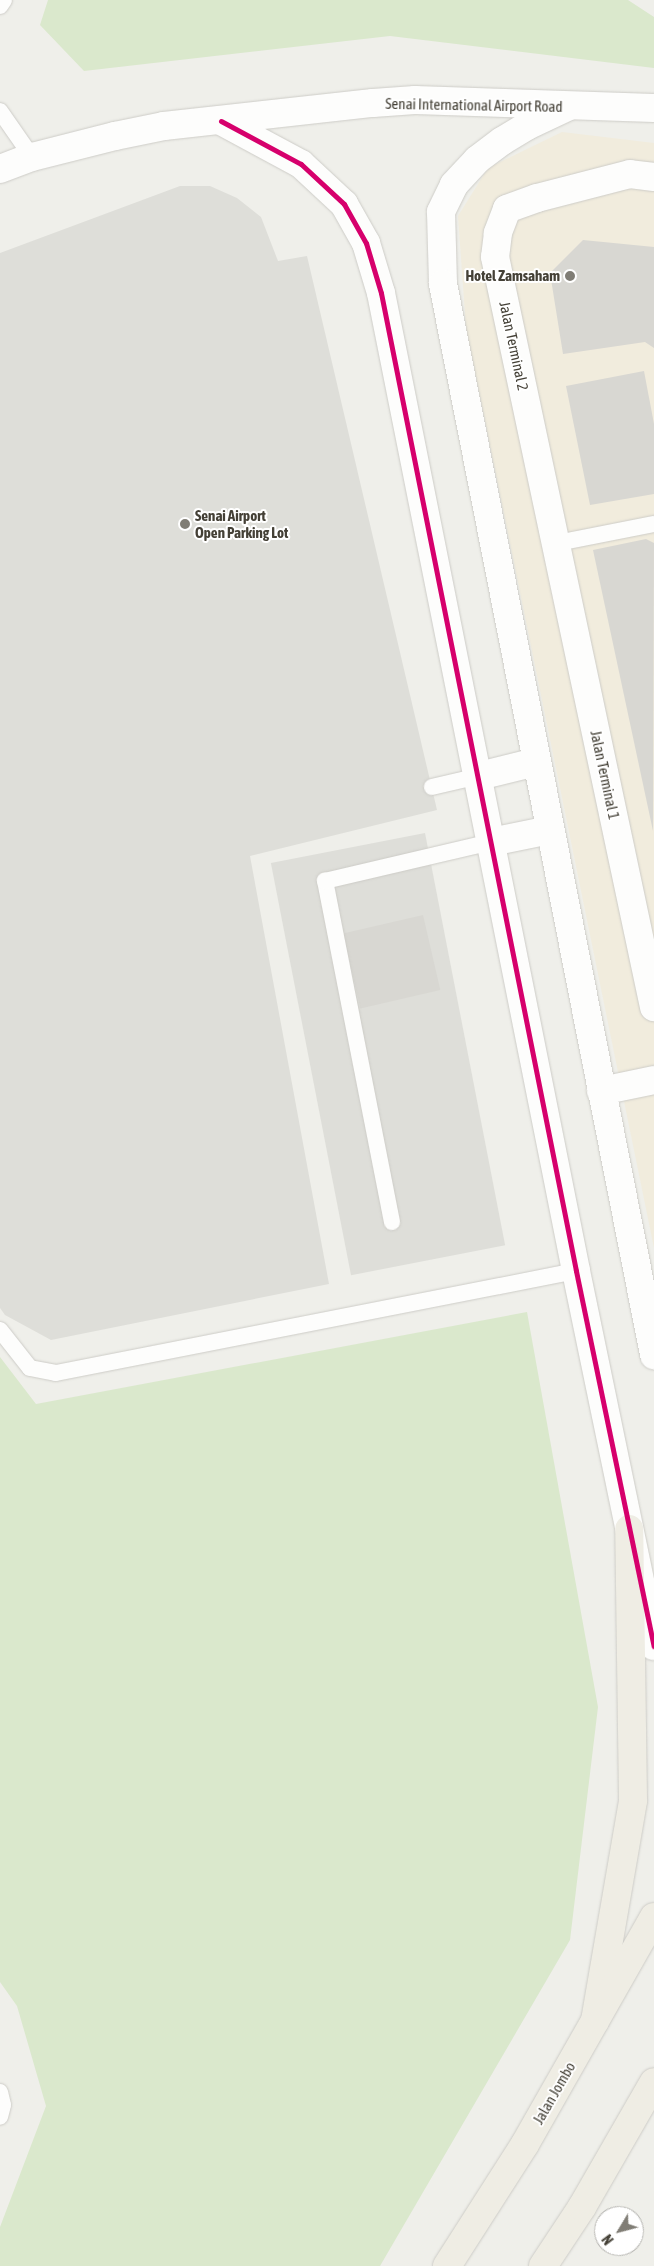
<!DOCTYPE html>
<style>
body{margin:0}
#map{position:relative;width:654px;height:2266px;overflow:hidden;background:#efefea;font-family:"Asap Condensed",sans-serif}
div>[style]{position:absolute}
.commercial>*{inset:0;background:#f1ecdd}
.green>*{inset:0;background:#dae8cc}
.parking>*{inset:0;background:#deded9;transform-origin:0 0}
.building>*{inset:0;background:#d8d7d2;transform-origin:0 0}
.roads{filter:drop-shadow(0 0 1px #cdccc7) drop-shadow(0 0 1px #cdccc7)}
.service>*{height:16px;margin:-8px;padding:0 8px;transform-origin:8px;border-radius:8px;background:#fdfdfc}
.minor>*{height:28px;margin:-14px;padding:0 14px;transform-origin:14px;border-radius:14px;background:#fdfdfc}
.tertiary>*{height:28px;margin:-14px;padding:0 14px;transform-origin:14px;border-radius:14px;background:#fdfdfc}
.primary>*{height:28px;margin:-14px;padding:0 14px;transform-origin:14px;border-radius:14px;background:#efede4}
.cycleway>*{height:5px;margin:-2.5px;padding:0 2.5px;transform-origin:2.5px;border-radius:2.5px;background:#d6006c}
.dots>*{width:14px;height:14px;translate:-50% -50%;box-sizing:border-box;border:2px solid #fff;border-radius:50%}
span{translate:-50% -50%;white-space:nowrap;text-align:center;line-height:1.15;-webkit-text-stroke:4px #fff;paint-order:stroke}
.street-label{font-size:15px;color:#444036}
.poi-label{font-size:15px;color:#444036;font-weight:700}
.right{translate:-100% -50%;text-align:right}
.left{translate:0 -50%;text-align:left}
.north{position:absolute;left:594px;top:2206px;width:50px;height:50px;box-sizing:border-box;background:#fff;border:1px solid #b4b3af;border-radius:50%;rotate:233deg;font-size:14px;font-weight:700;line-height:20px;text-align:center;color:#444036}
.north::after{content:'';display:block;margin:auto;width:18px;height:22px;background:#807d75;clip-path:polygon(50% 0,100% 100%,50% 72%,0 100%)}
</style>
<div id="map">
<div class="commercial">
<div style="clip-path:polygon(562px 132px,654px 143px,654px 1248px,466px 328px,458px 216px,488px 168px)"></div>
</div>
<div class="green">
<div style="clip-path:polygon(48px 0,628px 0,654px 17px,654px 68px,390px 36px,84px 71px,40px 25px)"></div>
<div style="clip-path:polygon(527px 1312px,598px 1707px,570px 1940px,380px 2266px,0 2266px,0 2227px,46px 2106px,17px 2006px,0 1982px,0 1357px,36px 1404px)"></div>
</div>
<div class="parking">
<div style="clip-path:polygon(180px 186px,210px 186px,237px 198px,261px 217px,278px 261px,307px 256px,437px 810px,250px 856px,329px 1284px,51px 1340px,5px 1315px,0 1308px,0 253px)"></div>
<div style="left:425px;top:833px;width:420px;height:157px;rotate:79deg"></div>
</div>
<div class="building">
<div style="clip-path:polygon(583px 240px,654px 247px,654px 348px,645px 342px,563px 354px,550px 273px)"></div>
<div style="clip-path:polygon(644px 371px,654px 424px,654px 494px,590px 505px,566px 386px)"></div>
<div style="clip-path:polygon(646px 539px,654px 543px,653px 831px,593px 550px)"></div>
<div style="left:423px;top:915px;width:77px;height:82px;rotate:77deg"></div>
</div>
<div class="roads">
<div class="service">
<div style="left:0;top:6px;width:7px;rotate:-56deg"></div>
<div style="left:0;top:111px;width:56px;rotate:55.2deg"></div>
<div style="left:557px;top:543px;width:99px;rotate:-11.1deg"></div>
<div style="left:432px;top:787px;width:48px;rotate:-13.2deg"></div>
<div style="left:392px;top:1222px;width:348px;rotate:-101.1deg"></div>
<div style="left:325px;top:881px;width:171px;rotate:-13.2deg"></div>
<div style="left:0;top:1330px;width:48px;rotate:51.7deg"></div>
<div style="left:30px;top:1368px;width:26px;rotate:11deg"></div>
<div style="left:56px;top:1373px;width:530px;rotate:-11.1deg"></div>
<div style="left:0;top:2092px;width:13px;rotate:77deg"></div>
<div style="left:3px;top:2105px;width:12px;rotate:104deg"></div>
</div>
<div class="minor">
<div style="left:0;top:169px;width:34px;rotate:-21deg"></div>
<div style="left:32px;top:157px;width:86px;rotate:-14.2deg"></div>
<div style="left:115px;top:136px;width:50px;rotate:-11.5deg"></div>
<div style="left:164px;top:126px;width:210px;rotate:-6.3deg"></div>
<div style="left:373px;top:103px;width:42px;rotate:-4.1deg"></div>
<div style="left:415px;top:100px;width:239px;rotate:1.9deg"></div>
<div style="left:654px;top:177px;width:24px;rotate:-173deg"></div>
<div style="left:630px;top:174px;width:96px;rotate:165.5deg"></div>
<div style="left:537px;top:198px;width:32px;rotate:160deg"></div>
<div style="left:507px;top:209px;width:26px;rotate:111deg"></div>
<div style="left:498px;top:233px;width:24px;rotate:97deg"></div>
<div style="left:495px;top:257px;width:767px;rotate:78.03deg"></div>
<div style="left:601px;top:1091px;width:54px;rotate:-11.7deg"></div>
</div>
<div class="tertiary">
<div style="left:569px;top:106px;width:47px;rotate:154.5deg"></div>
<div style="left:527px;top:126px;width:29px;rotate:149deg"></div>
<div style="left:502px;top:141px;width:31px;rotate:143deg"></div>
<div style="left:477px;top:160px;width:34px;rotate:133deg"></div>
<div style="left:454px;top:185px;width:30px;rotate:116deg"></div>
<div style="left:441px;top:212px;width:72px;rotate:88.4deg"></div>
<div style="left:443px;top:284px;width:1092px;rotate:78.85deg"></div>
<div style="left:221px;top:121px;width:91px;rotate:28.3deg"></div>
<div style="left:301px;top:164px;width:59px;rotate:42.9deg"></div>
<div style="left:344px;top:204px;width:45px;rotate:60.6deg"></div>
<div style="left:366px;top:243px;width:52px;rotate:73.3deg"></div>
<div style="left:381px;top:293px;width:997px;rotate:78.72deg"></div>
<div style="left:576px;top:1271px;width:383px;rotate:78.3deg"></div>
<div style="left:479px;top:776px;width:59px;rotate:-13.8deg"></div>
<div style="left:491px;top:842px;width:60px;rotate:-11.5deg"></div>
</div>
<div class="primary">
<div style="left:595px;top:2021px;width:224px;rotate:-80.2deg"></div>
<div style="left:633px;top:1800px;width:271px;rotate:-90.8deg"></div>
<div style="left:447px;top:2266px;width:145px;rotate:-57.4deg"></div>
<div style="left:525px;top:2144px;width:261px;rotate:-60.4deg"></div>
<div style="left:543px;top:2266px;width:71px;rotate:-56.5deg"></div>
<div style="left:582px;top:2207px;width:144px;rotate:-60.1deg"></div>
</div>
</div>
<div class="cycleway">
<div style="left:221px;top:121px;width:91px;rotate:28.3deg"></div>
<div style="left:301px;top:164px;width:59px;rotate:42.9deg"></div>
<div style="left:344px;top:204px;width:45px;rotate:60.6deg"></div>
<div style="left:366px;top:243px;width:52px;rotate:73.3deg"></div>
<div style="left:381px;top:293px;width:997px;rotate:78.72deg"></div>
<div style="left:576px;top:1271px;width:383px;rotate:78.3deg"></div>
</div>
<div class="dots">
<div style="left:570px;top:276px;background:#807d75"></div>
<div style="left:185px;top:524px;background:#807d75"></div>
</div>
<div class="street-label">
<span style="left:474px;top:105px;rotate:1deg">Senai International Airport Road</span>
<span style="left:514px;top:346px;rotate:78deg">Jalan Terminal 2</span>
<span style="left:605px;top:775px;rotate:78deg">Jalan Terminal 1</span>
<span style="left:554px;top:2093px;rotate:-60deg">Jalan Jombo</span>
</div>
<div class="poi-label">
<span class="right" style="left:560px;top:276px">Hotel Zamsaham</span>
<span class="left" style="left:195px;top:524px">Senai Airport<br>Open Parking Lot</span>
</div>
<div class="north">N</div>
</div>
